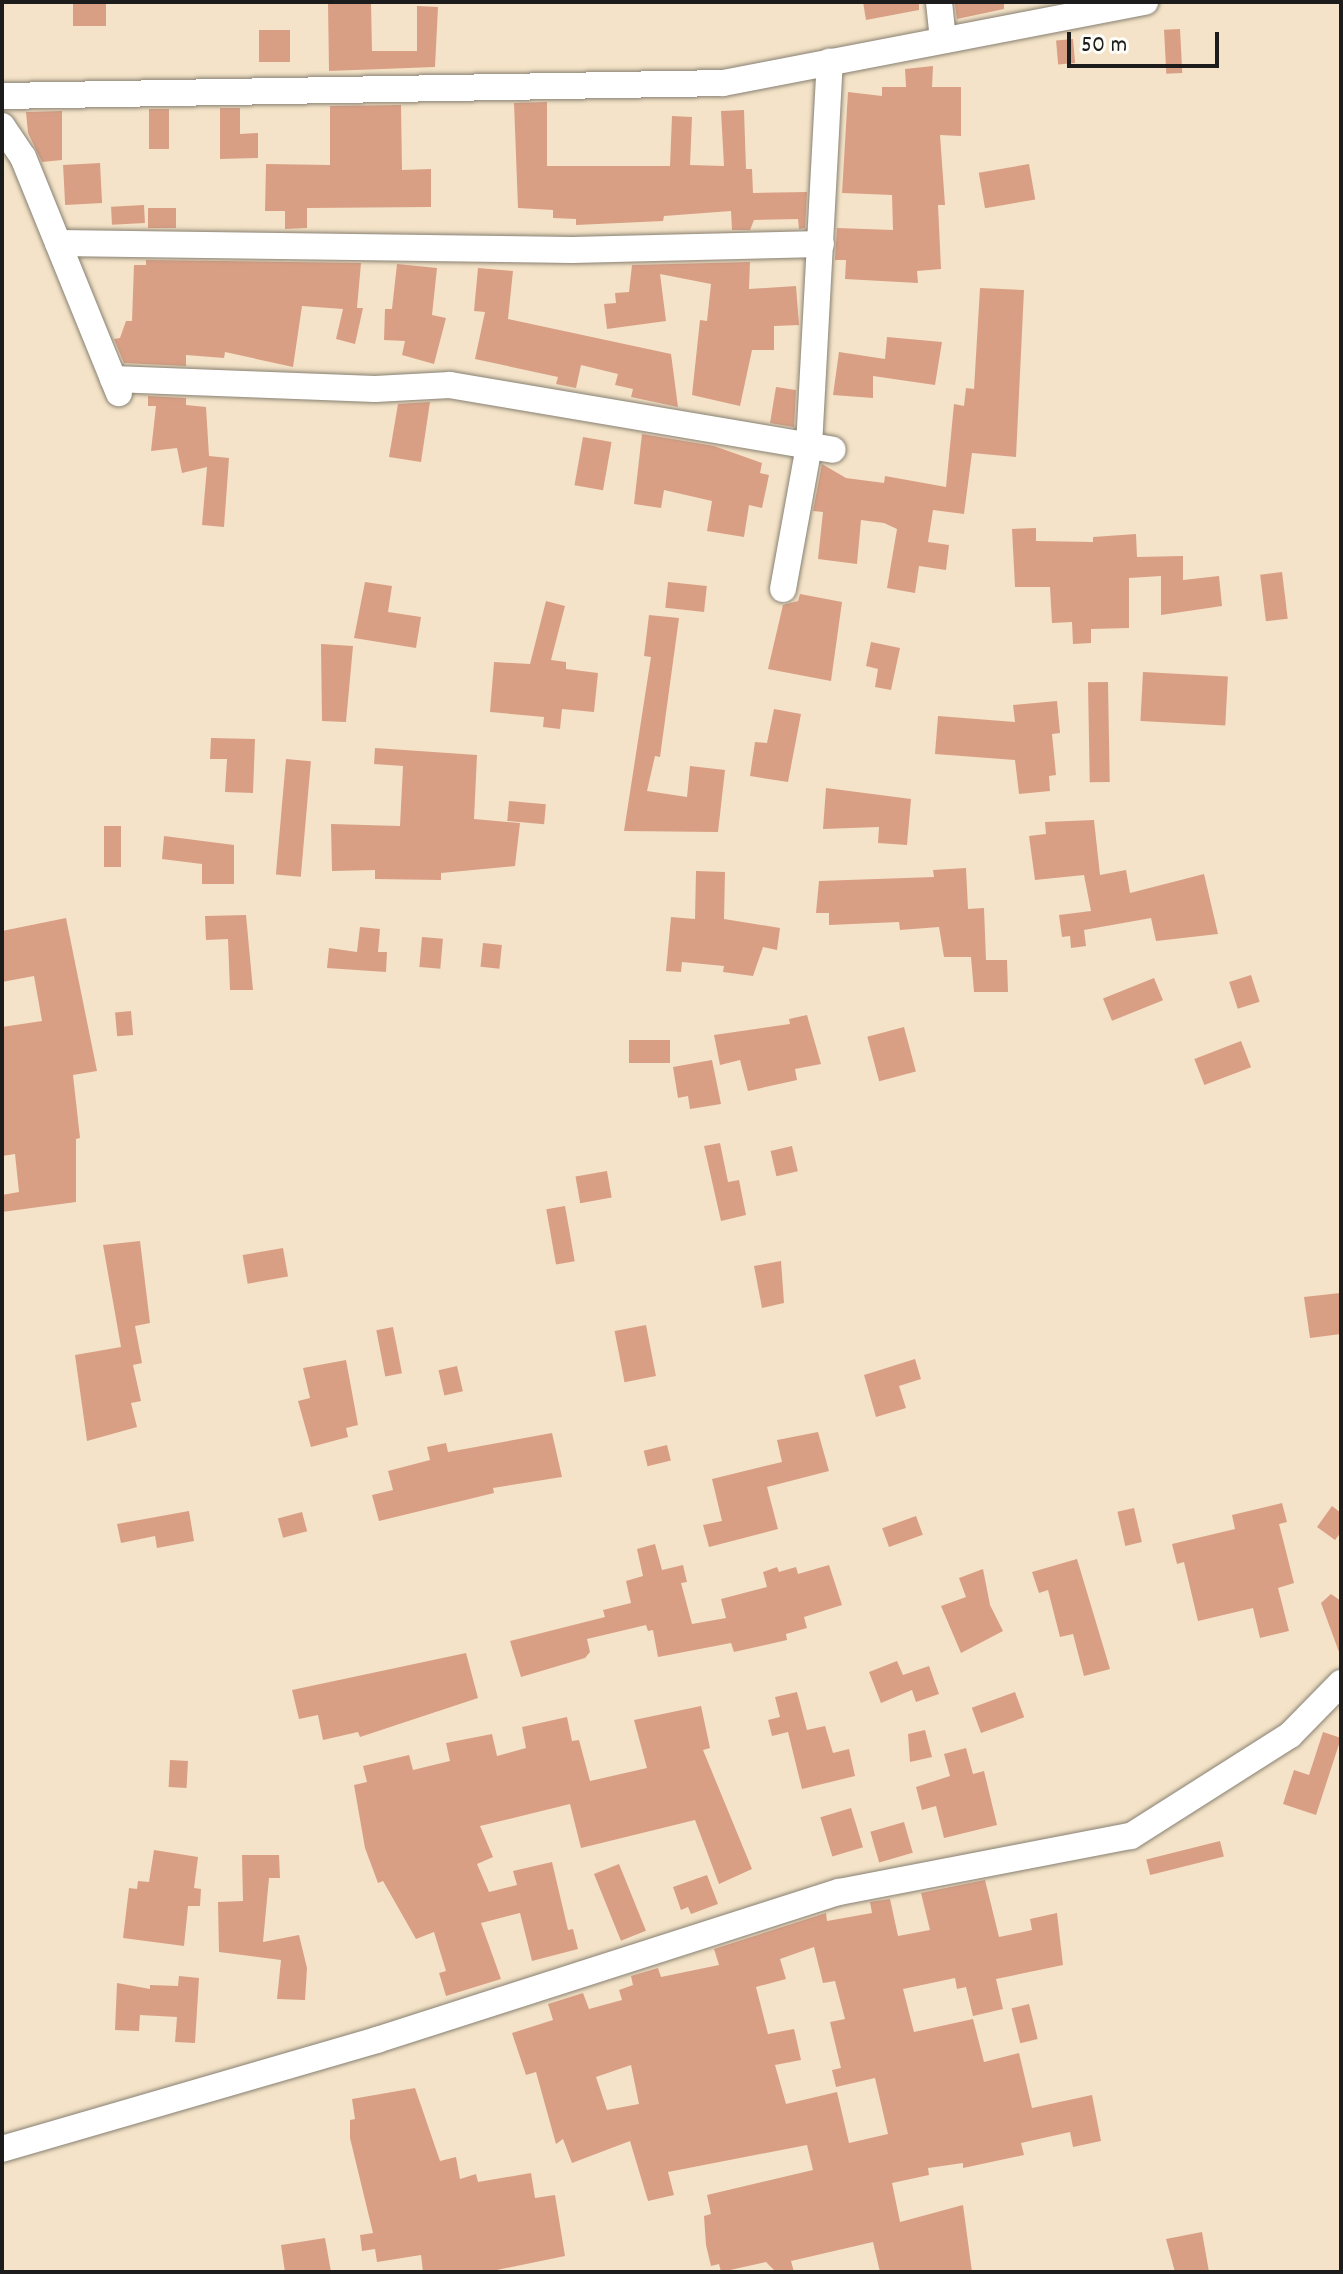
<!DOCTYPE html>
<style>
body{margin:0}
#map{position:relative;width:1343px;height:2274px;overflow:hidden;background:#f4e3c8;font-family:Dekko,sans-serif}
div>[style]{position:absolute}
.building>*{inset:0;background:#d99f85;transform-origin:0 0}
.roads{filter:drop-shadow(0 0 2px #888072) drop-shadow(0 0 2px #888072)}
.minor>*{height:26px;margin:-13px;padding:0 13px;transform-origin:13px;border-radius:13px;background:#fff}
span{translate:-50% -50%;white-space:nowrap;text-align:center;line-height:1.15;-webkit-text-stroke:6px #fdfcf7;paint-order:stroke}
.frame{position:absolute;inset:0;border:4px solid #1c1c1c;pointer-events:none}
.scale{position:absolute;left:1067px;top:32px;width:152px;height:36px;box-sizing:border-box;border:4px solid #1c1c1c;border-top:0;padding-left:10px;font-size:24px;line-height:28px;white-space:nowrap;color:#1c1c1c;-webkit-text-stroke:6px #fdfcf7;paint-order:stroke}
</style>
<div id="map">
<div class="building">
<div style="left:73px;top:2px;width:33px;height:24px"></div>
<div style="clip-path:polygon(371px 2px,372px 51px,417px 51px,417px 6px,438px 7px,435px 67px,329px 71px,328px 3px)"></div>
<div style="clip-path:polygon(863px 2px,919px 2px,919px 10px,866px 20px)"></div>
<div style="clip-path:polygon(965px 2px,1004px 2px,1004px 9px,957px 19px,955px 4px)"></div>
<div style="left:1180px;top:29px;width:44px;height:16px;rotate:87deg"></div>
<div style="left:259px;top:30px;width:31px;height:32px"></div>
<div style="left:1073px;top:39px;width:24px;height:17px;rotate:85deg"></div>
<div style="clip-path:polygon(933px 66px,932px 87px,961px 87px,961px 136px,940px 135px,945px 205px,938px 205px,941px 269px,917px 271px,918px 283px,845px 279px,846px 260px,835px 260px,837px 228px,893px 230px,892px 195px,842px 193px,848px 92px,882px 96px,882px 87px,906px 87px,905px 69px)"></div>
<div style="clip-path:polygon(547px 102px,547px 166px,670px 166px,672px 116px,692px 117px,690px 165px,724px 166px,721px 111px,744px 110px,746px 169px,752px 169px,753px 193px,807px 192px,805px 228px,799px 229px,798px 219px,754px 220px,750px 230px,732px 230px,731px 211px,664px 216px,663px 221px,576px 225px,576px 219px,553px 218px,553px 210px,518px 208px,514px 103px)"></div>
<div style="clip-path:polygon(401px 105px,402px 170px,431px 169px,431px 207px,307px 208px,307px 228px,285px 229px,285px 211px,265px 211px,266px 164px,330px 165px,330px 106px)"></div>
<div style="clip-path:polygon(220px 108px,240px 108px,240px 134px,258px 133px,258px 158px,220px 159px)"></div>
<div style="left:149px;top:109px;width:20px;height:40px"></div>
<div style="clip-path:polygon(62px 111px,62px 160px,42px 162px,28px 133px,26px 112px)"></div>
<div style="left:100px;top:163px;width:40px;height:37px;rotate:87deg"></div>
<div style="left:1029px;top:164px;width:36px;height:51px;rotate:80deg"></div>
<div style="left:144px;top:205px;width:18px;height:33px;rotate:87deg"></div>
<div style="left:148px;top:208px;width:28px;height:20px"></div>
<div style="clip-path:polygon(146px 260px,361px 263px,357px 308px,363px 308px,355px 344px,336px 339px,343px 309px,302px 306px,293px 367px,225px 352px,224px 358px,186px 355px,186px 366px,124px 363px,114px 339px,120px 338px,126px 321px,132px 321px,134px 265px,146px 265px)"></div>
<div style="clip-path:polygon(750px 262px,749px 289px,796px 286px,799px 325px,774px 326px,774px 350px,752px 350px,740px 406px,692px 395px,700px 320px,707px 321px,711px 284px,660px 274px,666px 321px,607px 329px,604px 304px,616px 303px,615px 293px,629px 292px,632px 265px)"></div>
<div style="clip-path:polygon(397px 264px,437px 268px,432px 315px,446px 318px,434px 364px,402px 355px,405px 341px,384px 340px,385px 309px,392px 309px)"></div>
<div style="clip-path:polygon(478px 268px,513px 271px,508px 319px,671px 354px,678px 407px,631px 397px,633px 389px,615px 385px,618px 374px,581px 365px,576px 388px,556px 384px,558px 377px,475px 359px,485px 312px,474px 311px)"></div>
<div style="clip-path:polygon(980px 288px,1024px 290px,1016px 457px,972px 453px,964px 514px,933px 510px,928px 542px,949px 545px,946px 570px,919px 566px,915px 593px,887px 588px,897px 529px,884px 523px,861px 520px,857px 564px,818px 559px,823px 512px,813px 511px,822px 464px,846px 478px,884px 483px,885px 476px,946px 487px,954px 404px,964px 406px,966px 388px,974px 389px)"></div>
<div style="clip-path:polygon(887px 337px,942px 342px,935px 385px,873px 376px,873px 398px,833px 395px,839px 352px,885px 359px)"></div>
<div style="clip-path:polygon(776px 387px,796px 390px,794px 427px,770px 423px)"></div>
<div style="clip-path:polygon(148px 396px,186px 398px,186px 405px,206px 407px,209px 456px,229px 458px,224px 527px,202px 525px,207px 467px,182px 473px,177px 448px,151px 451px,156px 406px,148px 406px)"></div>
<div style="clip-path:polygon(430px 402px,421px 462px,389px 457px,398px 404px)"></div>
<div style="clip-path:polygon(642px 434px,714px 446px,762px 463px,760px 473px,769px 475px,762px 508px,749px 505px,744px 537px,707px 531px,712px 501px,664px 490px,661px 508px,634px 504px)"></div>
<div style="left:583px;top:437px;width:29px;height:49px;rotate:10deg"></div>
<div style="clip-path:polygon(1036px 528px,1036px 541px,1093px 542px,1093px 537px,1136px 534px,1137px 557px,1183px 556px,1183px 580px,1219px 576px,1222px 606px,1161px 615px,1161px 576px,1129px 578px,1129px 628px,1091px 629px,1091px 643px,1073px 644px,1072px 622px,1052px 623px,1050px 587px,1015px 587px,1012px 529px)"></div>
<div style="left:1282px;top:572px;width:47px;height:22px;rotate:83deg"></div>
<div style="clip-path:polygon(365px 582px,392px 586px,388px 612px,421px 617px,416px 648px,354px 638px)"></div>
<div style="left:668px;top:582px;width:39px;height:26px;rotate:6deg"></div>
<div style="clip-path:polygon(800px 594px,842px 602px,831px 681px,768px 669px,783px 605px,798px 601px)"></div>
<div style="clip-path:polygon(546px 601px,565px 606px,551px 660px,566px 662px,566px 669px,598px 673px,594px 712px,562px 709px,560px 729px,543px 727px,544px 717px,490px 712px,494px 662px,530px 664px)"></div>
<div style="clip-path:polygon(649px 615px,679px 618px,660px 757px,655px 756px,647px 791px,687px 797px,690px 766px,725px 770px,718px 832px,624px 831px,651px 657px,644px 656px)"></div>
<div style="clip-path:polygon(871px 642px,900px 648px,891px 690px,875px 687px,878px 669px,866px 666px)"></div>
<div style="clip-path:polygon(321px 644px,353px 646px,346px 722px,322px 721px)"></div>
<div style="left:1143px;top:672px;width:85px;height:49px;rotate:3deg"></div>
<div style="left:1108px;top:682px;width:100px;height:20px;rotate:89deg"></div>
<div style="clip-path:polygon(1057px 701px,1060px 733px,1052px 734px,1056px 775px,1049px 776px,1050px 791px,1019px 794px,1015px 760px,935px 754px,938px 716px,1015px 722px,1013px 705px)"></div>
<div style="clip-path:polygon(774px 709px,801px 714px,788px 782px,750px 776px,755px 742px,767px 743px)"></div>
<div style="clip-path:polygon(211px 738px,255px 739px,253px 793px,225px 792px,227px 759px,210px 759px)"></div>
<div style="clip-path:polygon(375px 748px,477px 755px,474px 819px,520px 823px,515px 866px,441px 873px,441px 880px,375px 879px,375px 870px,332px 871px,331px 824px,400px 826px,403px 766px,374px 764px)"></div>
<div style="left:286px;top:759px;width:25px;height:116px;rotate:5deg"></div>
<div style="clip-path:polygon(826px 788px,911px 799px,907px 845px,878px 843px,879px 827px,823px 829px)"></div>
<div style="left:509px;top:801px;width:37px;height:20px;rotate:5deg"></div>
<div style="clip-path:polygon(1094px 820px,1100px 875px,1126px 870px,1130px 893px,1204px 874px,1218px 934px,1156px 941px,1151px 918px,1084px 930px,1086px 946px,1071px 948px,1070px 936px,1062px 937px,1059px 915px,1091px 911px,1084px 875px,1035px 880px,1029px 836px,1046px 834px,1045px 822px)"></div>
<div style="left:104px;top:826px;width:17px;height:41px"></div>
<div style="clip-path:polygon(164px 836px,234px 845px,234px 884px,202px 884px,202px 864px,162px 859px)"></div>
<div style="clip-path:polygon(966px 868px,968px 909px,984px 908px,986px 960px,1007px 960px,1008px 992px,974px 992px,971px 957px,944px 957px,939px 927px,900px 930px,899px 922px,829px 925px,829px 913px,816px 913px,819px 881px,934px 877px,933px 870px)"></div>
<div style="clip-path:polygon(696px 871px,725px 872px,724px 919px,780px 928px,777px 950px,763px 947px,753px 976px,723px 972px,724px 966px,682px 962px,681px 972px,666px 971px,671px 917px,695px 919px)"></div>
<div style="clip-path:polygon(246px 915px,253px 990px,230px 990px,228px 939px,206px 940px,205px 916px)"></div>
<div style="clip-path:polygon(66px 918px,97px 1071px,73px 1075px,80px 1138px,76px 1139px,76px 1202px,2px 1212px,2px 1195px,19px 1192px,15px 1154px,2px 1156px,2px 1027px,42px 1021px,34px 976px,2px 982px,2px 931px)"></div>
<div style="clip-path:polygon(360px 927px,380px 929px,378px 952px,387px 952px,386px 972px,327px 968px,329px 948px,357px 952px)"></div>
<div style="left:422px;top:937px;width:21px;height:30px;rotate:5deg"></div>
<div style="left:483px;top:943px;width:19px;height:24px;rotate:6deg"></div>
<div style="left:1251px;top:975px;width:28px;height:23px;rotate:72deg"></div>
<div style="left:1154px;top:978px;width:24px;height:55px;rotate:68deg"></div>
<div style="left:131px;top:1011px;width:24px;height:16px;rotate:85deg"></div>
<div style="clip-path:polygon(807px 1015px,821px 1064px,795px 1069px,797px 1080px,748px 1091px,740px 1060px,720px 1065px,714px 1035px,790px 1024px,789px 1019px)"></div>
<div style="left:904px;top:1027px;width:46px;height:38px;rotate:75deg"></div>
<div style="left:629px;top:1040px;width:41px;height:23px"></div>
<div style="left:1241px;top:1041px;width:28px;height:50px;rotate:69deg"></div>
<div style="clip-path:polygon(712px 1060px,721px 1104px,690px 1109px,688px 1096px,678px 1098px,673px 1067px)"></div>
<div style="clip-path:polygon(720px 1143px,728px 1182px,739px 1180px,746px 1215px,721px 1221px,704px 1146px)"></div>
<div style="left:792px;top:1146px;width:26px;height:22px;rotate:77deg"></div>
<div style="left:607px;top:1171px;width:27px;height:32px;rotate:80deg"></div>
<div style="left:565px;top:1206px;width:56px;height:19px;rotate:80deg"></div>
<div style="clip-path:polygon(140px 1241px,150px 1323px,135px 1326px,142px 1363px,133px 1365px,141px 1401px,131px 1403px,137px 1427px,87px 1441px,75px 1355px,121px 1347px,103px 1245px)"></div>
<div style="left:283px;top:1248px;width:29px;height:41px;rotate:80deg"></div>
<div style="clip-path:polygon(781px 1261px,784px 1303px,762px 1308px,754px 1266px)"></div>
<div style="clip-path:polygon(1340px 1293px,1341px 1334px,1310px 1338px,1304px 1297px)"></div>
<div style="left:646px;top:1325px;width:52px;height:32px;rotate:79deg"></div>
<div style="left:393px;top:1327px;width:47px;height:17px;rotate:79deg"></div>
<div style="clip-path:polygon(915px 1359px,921px 1379px,899px 1386px,906px 1408px,876px 1417px,864px 1375px)"></div>
<div style="clip-path:polygon(346px 1360px,358px 1425px,346px 1428px,348px 1437px,311px 1447px,298px 1401px,310px 1398px,303px 1368px)"></div>
<div style="left:457px;top:1366px;width:26px;height:19px;rotate:77deg"></div>
<div style="clip-path:polygon(818px 1432px,829px 1471px,767px 1487px,778px 1529px,709px 1547px,703px 1525px,722px 1521px,712px 1479px,782px 1462px,777px 1440px)"></div>
<div style="clip-path:polygon(552px 1433px,562px 1477px,493px 1488px,494px 1493px,379px 1521px,372px 1495px,393px 1490px,388px 1471px,430px 1460px,427px 1447px,446px 1443px,448px 1452px)"></div>
<div style="left:667px;top:1445px;width:16px;height:24px;rotate:76deg"></div>
<div style="clip-path:polygon(1282px 1503px,1287px 1522px,1279px 1524px,1294px 1583px,1278px 1588px,1289px 1631px,1260px 1638px,1253px 1608px,1198px 1621px,1184px 1562px,1177px 1564px,1172px 1544px,1235px 1529px,1232px 1515px)"></div>
<div style="clip-path:polygon(1332px 1506px,1341px 1513px,1341px 1532px,1335px 1540px,1317px 1527px)"></div>
<div style="left:1134px;top:1508px;width:35px;height:17px;rotate:77deg"></div>
<div style="clip-path:polygon(189px 1511px,194px 1541px,157px 1548px,155px 1536px,121px 1543px,117px 1524px)"></div>
<div style="left:302px;top:1512px;width:20px;height:25px;rotate:75deg"></div>
<div style="left:916px;top:1516px;width:20px;height:36px;rotate:70deg"></div>
<div style="clip-path:polygon(655px 1544px,662px 1570px,683px 1565px,687px 1582px,681px 1583px,692px 1624px,726px 1618px,721px 1599px,767px 1587px,763px 1572px,777px 1567px,779px 1572px,796px 1567px,798px 1574px,829px 1565px,842px 1605px,804px 1617px,807px 1628px,786px 1634px,787px 1640px,734px 1652px,731px 1643px,658px 1657px,653px 1630px,648px 1631px,646px 1625px,587px 1639px,590px 1652px,585px 1658px,521px 1677px,510px 1641px,605px 1617px,603px 1610px,631px 1603px,626px 1581px,643px 1576px,637px 1549px)"></div>
<div style="clip-path:polygon(1077px 1559px,1110px 1669px,1084px 1676px,1073px 1634px,1060px 1637px,1048px 1590px,1039px 1593px,1032px 1572px)"></div>
<div style="clip-path:polygon(983px 1569px,990px 1605px,1003px 1631px,961px 1653px,941px 1606px,966px 1597px,959px 1578px)"></div>
<div style="clip-path:polygon(1331px 1594px,1341px 1601px,1339px 1652px,1321px 1603px)"></div>
<div style="clip-path:polygon(466px 1653px,478px 1698px,360px 1737px,358px 1732px,323px 1740px,318px 1715px,299px 1719px,292px 1690px)"></div>
<div style="clip-path:polygon(897px 1661px,903px 1675px,929px 1666px,939px 1694px,916px 1702px,912px 1690px,881px 1703px,869px 1672px)"></div>
<div style="clip-path:polygon(797px 1692px,807px 1730px,825px 1726px,833px 1753px,849px 1749px,855px 1776px,802px 1789px,788px 1732px,772px 1736px,768px 1720px,780px 1717px,775px 1697px)"></div>
<div style="left:1015px;top:1692px;width:27px;height:46px;rotate:70deg"></div>
<div style="clip-path:polygon(701px 1706px,710px 1748px,703px 1750px,752px 1869px,719px 1884px,695px 1820px,581px 1848px,570px 1804px,480px 1826px,493px 1857px,477px 1864px,489px 1892px,517px 1885px,513px 1871px,552px 1862px,568px 1930px,573px 1929px,578px 1949px,532px 1961px,520px 1913px,481px 1923px,501px 1979px,446px 1996px,439px 1973px,446px 1971px,434px 1932px,416px 1939px,383px 1881px,378px 1883px,365px 1848px,354px 1785px,367px 1782px,363px 1766px,409px 1755px,413px 1770px,450px 1761px,446px 1743px,492px 1734px,497px 1756px,526px 1748px,522px 1727px,567px 1717px,572px 1741px,579px 1740px,590px 1781px,647px 1768px,634px 1720px)"></div>
<div style="clip-path:polygon(925px 1730px,932px 1757px,910px 1762px,908px 1734px)"></div>
<div style="clip-path:polygon(1323px 1732px,1341px 1738px,1316px 1815px,1283px 1804px,1294px 1770px,1309px 1775px)"></div>
<div style="clip-path:polygon(966px 1748px,973px 1774px,984px 1771px,997px 1825px,944px 1838px,936px 1806px,922px 1810px,916px 1787px,950px 1776px,944px 1754px)"></div>
<div style="left:170px;top:1760px;width:18px;height:27px;rotate:3deg"></div>
<div style="left:851px;top:1808px;width:41px;height:32px;rotate:73deg"></div>
<div style="left:904px;top:1822px;width:32px;height:35px;rotate:74deg"></div>
<div style="left:1220px;top:1841px;width:16px;height:76px;rotate:76deg"></div>
<div style="clip-path:polygon(154px 1850px,198px 1857px,194px 1888px,201px 1889px,200px 1906px,188px 1906px,184px 1946px,123px 1938px,129px 1888px,137px 1889px,138px 1881px,149px 1882px)"></div>
<div style="clip-path:polygon(242px 1855px,279px 1855px,280px 1878px,269px 1878px,263px 1942px,299px 1935px,307px 1968px,305px 2000px,277px 1999px,281px 1960px,219px 1952px,218px 1902px,243px 1901px)"></div>
<div style="left:619px;top:1864px;width:72px;height:27px;rotate:68deg"></div>
<div style="clip-path:polygon(707px 1875px,718px 1904px,691px 1914px,688px 1907px,681px 1910px,673px 1887px)"></div>
<div style="clip-path:polygon(evenodd,985px 1880px,999px 1937px,1032px 1930px,1030px 1919px,1057px 1913px,1063px 1965px,996px 1979px,1003px 2009px,973px 2016px,966px 1987px,957px 1989px,955px 1978px,903px 1989px,914px 2032px,973px 2019px,984px 2062px,1019px 2053px,1032px 2108px,1092px 2095px,1101px 2141px,1073px 2147px,1070px 2132px,1021px 2143px,1024px 2155px,963px 2168px,963px 2163px,928px 2168px,929px 2175px,892px 2183px,900px 2222px,963px 2205px,972px 2272px,880px 2272px,873px 2242px,791px 2261px,794px 2272px,776px 2272px,766px 2262px,721px 2272px,719px 2264px,711px 2266px,706px 2245px,704px 2216px,711px 2214px,707px 2195px,813px 2170px,807px 2145px,668px 2172px,674px 2195px,648px 2201px,630px 2141px,572px 2163px,563px 2139px,556px 2144px,536px 2072px,526px 2075px,512px 2033px,553px 2020px,548px 2004px,583px 1993px,589px 2009px,622px 2000px,619px 1990px,633px 1985px,631px 1976px,658px 1968px,661px 1977px,719px 1965px,714px 1949px,826px 1913px,827px 1921px,872px 1913px,870px 1902px,890px 1899px,898px 1936px,930px 1930px,921px 1893px,985px 1880px,814px 1947px,823px 1983px,835px 1981px,845px 2019px,830px 2022px,841px 2068px,832px 2070px,836px 2087px,875px 2078px,888px 2134px,849px 2143px,837px 2092px,786px 2104px,775px 2065px,801px 2060px,795px 2033px,794px 2029px,768px 2034px,756px 1987px,786px 1979px,780px 1959px,814px 1947px,985px 1880px,631px 2065px,639px 2104px,607px 2110px,596px 2077px,631px 2065px)"></div>
<div style="clip-path:polygon(179px 1976px,199px 1978px,195px 2043px,175px 2042px,177px 2017px,140px 2015px,139px 2031px,115px 2030px,117px 1983px,150px 1989px,150px 1985px,178px 1986px)"></div>
<div style="left:1029px;top:2004px;width:36px;height:18px;rotate:76deg"></div>
<div style="clip-path:polygon(415px 2088px,440px 2161px,456px 2157px,460px 2179px,476px 2174px,478px 2182px,531px 2173px,535px 2198px,555px 2195px,565px 2256px,487px 2272px,423px 2272px,421px 2255px,377px 2262px,375px 2249px,362px 2251px,360px 2235px,373px 2233px,350px 2138px,350px 2120px,355px 2119px,352px 2099px)"></div>
<div style="clip-path:polygon(1202px 2232px,1209px 2272px,1175px 2272px,1166px 2239px)"></div>
<div style="clip-path:polygon(325px 2238px,331px 2272px,285px 2272px,281px 2245px)"></div>
</div>
<div class="roads">
<div class="minor">
<div style="left:939px;top:2px;width:38px;rotate:84deg"></div>
<div style="left:2px;top:96px;width:721px;rotate:-1.03deg"></div>
<div style="left:723px;top:83px;width:430px;rotate:-10.9deg"></div>
<div style="left:2px;top:126px;width:37px;rotate:56deg"></div>
<div style="left:23px;top:157px;width:255px;rotate:67.9deg"></div>
<div style="left:58px;top:243px;width:514px;rotate:0.78deg"></div>
<div style="left:572px;top:250px;width:249px;rotate:-1.4deg"></div>
<div style="left:113px;top:379px;width:262px;rotate:2.2deg"></div>
<div style="left:375px;top:389px;width:75px;rotate:-3.1deg"></div>
<div style="left:450px;top:385px;width:388px;rotate:9.6deg"></div>
<div style="left:783px;top:589px;width:145px;rotate:-79.7deg"></div>
<div style="left:809px;top:446px;width:385px;rotate:-86.9deg"></div>
<div style="left:2px;top:2149px;width:391px;rotate:-16.2deg"></div>
<div style="left:377px;top:2040px;width:485px;rotate:-17.8deg"></div>
<div style="left:839px;top:1892px;width:297px;rotate:-10.9deg"></div>
<div style="left:1131px;top:1836px;width:188px;rotate:-32.4deg"></div>
<div style="left:1290px;top:1735px;width:73px;rotate:-45.6deg"></div>
</div>
</div>
<div class="frame"></div>
<div class="scale">50 m</div>
</div>
